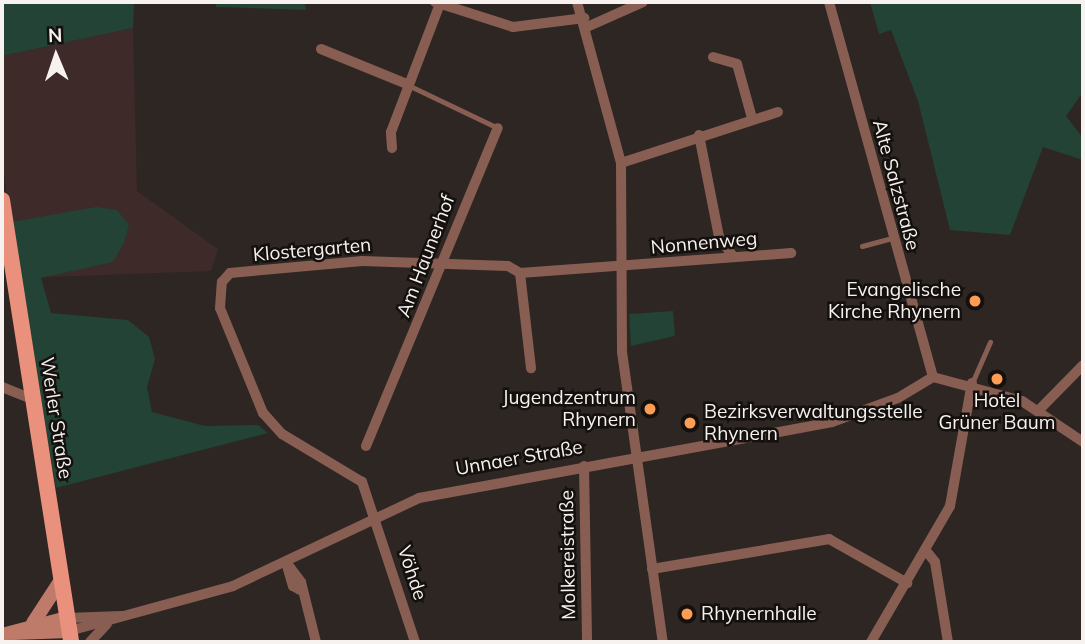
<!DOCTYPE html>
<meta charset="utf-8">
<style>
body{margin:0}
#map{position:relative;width:1085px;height:644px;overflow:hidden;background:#2e2622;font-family:Mulish,sans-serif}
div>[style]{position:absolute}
.industrial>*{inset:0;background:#3d2a29}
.green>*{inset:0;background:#224335}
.service>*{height:5px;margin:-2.5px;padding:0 2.5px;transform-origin:2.5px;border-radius:2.5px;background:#885e53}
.minor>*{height:10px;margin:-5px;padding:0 5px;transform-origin:5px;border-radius:5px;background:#885e53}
.secondary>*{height:14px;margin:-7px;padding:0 7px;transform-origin:7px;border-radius:7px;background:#bf7b6a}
.primary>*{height:16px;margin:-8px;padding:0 8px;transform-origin:8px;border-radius:8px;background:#e9917c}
.dots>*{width:19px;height:19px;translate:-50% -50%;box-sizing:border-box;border:4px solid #13100e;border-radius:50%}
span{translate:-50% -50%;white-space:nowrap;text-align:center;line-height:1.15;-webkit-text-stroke:5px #13100e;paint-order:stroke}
.street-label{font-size:19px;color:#f7f2ef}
.poi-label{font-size:19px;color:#f7f2ef}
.right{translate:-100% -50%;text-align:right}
.left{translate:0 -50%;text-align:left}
.frame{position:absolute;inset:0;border:4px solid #f7f2ef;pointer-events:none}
.north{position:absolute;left:21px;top:21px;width:70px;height:70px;-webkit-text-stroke:5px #13100e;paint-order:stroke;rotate:358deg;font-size:19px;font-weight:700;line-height:28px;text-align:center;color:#f7f2ef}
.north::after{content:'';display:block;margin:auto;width:24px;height:32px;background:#f7f2ef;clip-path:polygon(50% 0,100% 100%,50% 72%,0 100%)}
</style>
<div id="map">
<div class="industrial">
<div style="clip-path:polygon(133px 28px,137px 191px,218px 249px,211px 271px,20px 278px,2px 162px,2px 56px)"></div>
</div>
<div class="green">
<div style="clip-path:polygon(2px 2px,134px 2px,133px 28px,2px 56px)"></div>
<div style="clip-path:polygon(216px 2px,305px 2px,306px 10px,216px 7px)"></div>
<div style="clip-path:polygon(870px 2px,1083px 2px,1083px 92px,1066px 116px,1083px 138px,1083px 160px,1043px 147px,1010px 235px,950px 230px,918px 101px,891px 30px,879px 34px)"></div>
<div style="clip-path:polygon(96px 207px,117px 210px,129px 225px,124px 243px,113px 262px,41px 278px,51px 313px,128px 320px,149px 337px,155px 359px,147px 387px,152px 412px,205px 426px,258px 425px,268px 433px,56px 488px,11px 222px)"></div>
<div style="clip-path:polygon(673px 311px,675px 336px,631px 346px,629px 314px)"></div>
</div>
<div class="service">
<div style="left:410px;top:86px;width:98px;rotate:25.5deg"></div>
<div style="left:862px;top:246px;width:31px;rotate:-15deg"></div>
<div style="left:972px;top:383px;width:45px;rotate:-66.3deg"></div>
</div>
<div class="minor">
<div style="left:435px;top:2px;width:82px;rotate:17.8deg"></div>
<div style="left:513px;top:27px;width:72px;rotate:-7.2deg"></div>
<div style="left:577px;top:2px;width:167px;rotate:74.7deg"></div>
<div style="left:621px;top:163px;width:189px;rotate:89.7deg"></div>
<div style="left:622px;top:352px;width:293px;rotate:82deg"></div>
<div style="left:829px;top:2px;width:389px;rotate:74.5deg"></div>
<div style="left:587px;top:27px;width:61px;rotate:-24.1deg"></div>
<div style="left:321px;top:49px;width:95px;rotate:22.2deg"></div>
<div style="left:713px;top:57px;width:25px;rotate:16deg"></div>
<div style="left:737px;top:64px;width:56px;rotate:74.5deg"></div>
<div style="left:699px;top:135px;width:104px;rotate:78.9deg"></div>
<div style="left:719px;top:237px;width:24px;rotate:54deg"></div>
<div style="left:392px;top:148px;width:16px;rotate:-94deg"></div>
<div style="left:391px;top:132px;width:137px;rotate:-69.1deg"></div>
<div style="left:621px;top:163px;width:165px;rotate:-18deg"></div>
<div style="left:520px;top:273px;width:96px;rotate:83.4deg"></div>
<div style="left:2px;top:387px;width:32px;rotate:22deg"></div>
<div style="left:1039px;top:410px;width:63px;rotate:-45.6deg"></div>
<div style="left:366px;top:446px;width:344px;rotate:-67.5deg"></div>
<div style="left:584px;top:466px;width:176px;rotate:89deg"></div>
<div style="left:927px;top:552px;width:13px;rotate:51deg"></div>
<div style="left:935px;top:562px;width:81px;rotate:80.8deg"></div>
<div style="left:286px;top:562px;width:25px;rotate:53deg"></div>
<div style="left:301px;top:582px;width:62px;rotate:76deg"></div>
<div style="left:286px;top:562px;width:25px;rotate:74deg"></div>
<div style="left:293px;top:586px;width:8px;rotate:30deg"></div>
<div style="left:652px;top:569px;width:180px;rotate:-9.6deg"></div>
<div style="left:829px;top:539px;width:90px;rotate:29.4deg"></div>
<div style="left:67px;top:618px;width:54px;rotate:-2.1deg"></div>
<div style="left:69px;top:631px;width:170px;rotate:-15.3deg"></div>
<div style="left:233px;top:586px;width:206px;rotate:-25.3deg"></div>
<div style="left:419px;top:498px;width:420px;rotate:-10.4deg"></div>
<div style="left:832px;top:422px;width:70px;rotate:-20deg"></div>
<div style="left:898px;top:398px;width:41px;rotate:-31deg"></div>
<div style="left:933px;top:377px;width:92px;rotate:15.1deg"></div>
<div style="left:1022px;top:401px;width:73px;rotate:33.9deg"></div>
<div style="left:90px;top:642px;width:25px;rotate:-47deg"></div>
<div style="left:415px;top:642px;width:169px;rotate:-108.3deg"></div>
<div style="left:362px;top:482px;width:93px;rotate:-149deg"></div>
<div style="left:282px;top:434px;width:28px;rotate:-132deg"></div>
<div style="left:263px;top:413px;width:113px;rotate:-112.3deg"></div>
<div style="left:220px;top:308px;width:26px;rotate:-86deg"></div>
<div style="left:222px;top:282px;width:12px;rotate:-48deg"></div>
<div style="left:230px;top:273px;width:133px;rotate:-5.2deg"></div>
<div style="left:362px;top:261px;width:146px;rotate:2deg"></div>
<div style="left:508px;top:266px;width:14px;rotate:30deg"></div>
<div style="left:520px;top:273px;width:272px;rotate:-4.2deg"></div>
<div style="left:871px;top:642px;width:157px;rotate:-59.8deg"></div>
<div style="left:950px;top:506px;width:125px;rotate:-79.9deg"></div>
</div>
<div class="secondary">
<div style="left:33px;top:623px;width:51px;rotate:-56.9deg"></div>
<div style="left:13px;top:633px;width:56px;rotate:-2deg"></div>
<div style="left:2px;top:635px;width:67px;rotate:-14.7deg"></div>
</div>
<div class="primary">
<div style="left:2px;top:200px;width:447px;rotate:81.1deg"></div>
</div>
<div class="dots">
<div style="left:975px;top:301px;background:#fd9d55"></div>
<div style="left:997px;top:379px;background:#fd9d55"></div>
<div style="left:650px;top:409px;background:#fd9d55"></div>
<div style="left:690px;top:423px;background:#fd9d55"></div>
<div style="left:687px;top:614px;background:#fd9d55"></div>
</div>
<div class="street-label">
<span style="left:896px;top:185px;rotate:75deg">Alte Salzstraße</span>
<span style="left:704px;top:243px;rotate:-5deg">Nonnenweg</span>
<span style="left:312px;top:250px;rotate:-5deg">Klostergarten</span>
<span style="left:426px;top:256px;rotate:-69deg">Am Haunerhof</span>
<span style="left:56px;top:418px;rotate:81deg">Werler Straße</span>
<span style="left:519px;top:458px;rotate:-10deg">Unnaer Straße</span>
<span style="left:568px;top:555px;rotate:-91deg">Molkereistraße</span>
<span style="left:412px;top:573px;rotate:72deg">Vöhde</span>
</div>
<div class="poi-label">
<span class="right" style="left:961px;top:301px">Evangelische<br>Kirche Rhynern</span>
<span class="right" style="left:636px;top:409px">Jugendzentrum<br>Rhynern</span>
<span style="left:997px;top:412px">Hotel<br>Grüner Baum</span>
<span class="left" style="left:704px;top:423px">Bezirksverwaltungsstelle<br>Rhynern</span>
<span class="left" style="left:701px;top:614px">Rhynernhalle</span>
</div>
<div class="frame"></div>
<div class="north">N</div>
</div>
